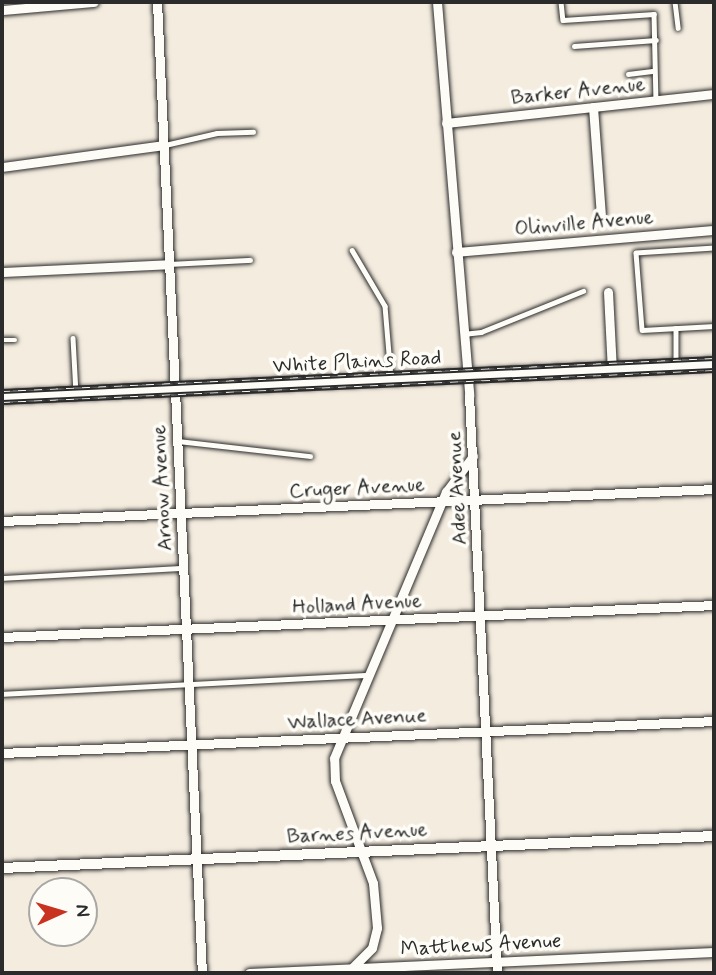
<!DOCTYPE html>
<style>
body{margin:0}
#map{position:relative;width:716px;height:975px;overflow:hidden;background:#f4ecdf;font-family:Mynerve,sans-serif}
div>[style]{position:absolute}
.roads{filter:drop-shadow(0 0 2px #2b2b2b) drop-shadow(0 0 2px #2b2b2b)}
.service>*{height:4.5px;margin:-2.25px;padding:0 2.25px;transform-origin:2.25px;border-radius:2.25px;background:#fdfcf7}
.minor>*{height:9px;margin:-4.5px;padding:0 4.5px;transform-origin:4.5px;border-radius:4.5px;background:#fdfcf7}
.tertiary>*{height:10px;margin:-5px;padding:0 5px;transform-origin:5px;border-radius:5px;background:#fdfcf7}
.secondary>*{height:12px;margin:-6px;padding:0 6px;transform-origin:6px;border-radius:6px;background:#fdfcf7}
.rail>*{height:5px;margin-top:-2.5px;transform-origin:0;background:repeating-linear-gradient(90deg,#fdfcf7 0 8px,#2b2b2b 0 16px);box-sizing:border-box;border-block:2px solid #2b2b2b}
span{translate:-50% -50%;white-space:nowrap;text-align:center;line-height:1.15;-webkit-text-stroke:7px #fdfcf7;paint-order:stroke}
.street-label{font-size:21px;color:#2b2b2b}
.frame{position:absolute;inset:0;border:4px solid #2b2b2b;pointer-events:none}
.north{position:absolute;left:28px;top:877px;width:70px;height:70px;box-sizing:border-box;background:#fdfcf7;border:2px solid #a9a8a5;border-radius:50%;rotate:86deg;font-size:19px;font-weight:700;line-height:28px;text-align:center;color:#2b2b2b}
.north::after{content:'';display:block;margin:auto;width:24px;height:32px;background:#c8321e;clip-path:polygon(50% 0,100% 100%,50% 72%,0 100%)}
</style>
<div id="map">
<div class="roads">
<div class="service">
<div style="left:561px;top:2px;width:18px;rotate:84deg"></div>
<div style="left:563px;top:20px;width:91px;rotate:-3.8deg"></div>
<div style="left:654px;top:14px;width:85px;rotate:88.7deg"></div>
<div style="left:675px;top:2px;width:26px;rotate:83deg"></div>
<div style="left:574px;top:46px;width:82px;rotate:-4.2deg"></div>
<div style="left:628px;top:74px;width:26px;rotate:-7deg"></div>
<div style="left:165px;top:145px;width:53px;rotate:-13deg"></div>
<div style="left:217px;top:133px;width:36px;rotate:-2deg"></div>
<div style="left:714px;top:248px;width:78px;rotate:176.3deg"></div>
<div style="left:636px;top:253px;width:77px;rotate:85.5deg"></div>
<div style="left:642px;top:330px;width:72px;rotate:-3.2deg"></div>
<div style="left:352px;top:250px;width:65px;rotate:59.5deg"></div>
<div style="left:385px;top:306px;width:72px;rotate:85.2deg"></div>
<div style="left:171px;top:264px;width:79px;rotate:-2.9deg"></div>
<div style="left:676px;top:328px;width:37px;rotate:90deg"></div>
<div style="left:463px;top:334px;width:18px;rotate:-6deg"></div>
<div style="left:481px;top:332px;width:110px;rotate:-21.9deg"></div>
<div style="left:73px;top:338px;width:55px;rotate:86.9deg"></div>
<div style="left:2px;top:340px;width:13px"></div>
<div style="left:178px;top:441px;width:133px;rotate:6.5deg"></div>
<div style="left:2px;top:578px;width:180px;rotate:-3.2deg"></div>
<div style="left:2px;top:694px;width:366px;rotate:-3deg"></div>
</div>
<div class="minor">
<div style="left:157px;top:2px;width:972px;rotate:87.35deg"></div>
<div style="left:437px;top:2px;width:394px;rotate:85.3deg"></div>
<div style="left:469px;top:395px;width:579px;rotate:87.23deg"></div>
<div style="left:2px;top:10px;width:92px;rotate:-5deg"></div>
<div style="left:593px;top:107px;width:108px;rotate:85.8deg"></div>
<div style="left:446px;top:123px;width:270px;rotate:-6.2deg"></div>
<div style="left:2px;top:167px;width:163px;rotate:-7.7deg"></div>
<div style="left:456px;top:252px;width:259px;rotate:-4.9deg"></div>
<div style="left:2px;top:272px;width:167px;rotate:-2.7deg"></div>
<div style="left:608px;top:292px;width:78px;rotate:87.1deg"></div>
<div style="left:2px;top:521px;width:713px;rotate:-2.57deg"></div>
<div style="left:2px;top:637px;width:713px;rotate:-2.57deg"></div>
<div style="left:2px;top:753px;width:713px;rotate:-2.57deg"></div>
<div style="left:249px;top:973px;width:465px;rotate:-2.6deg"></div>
<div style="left:347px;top:973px;width:35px;rotate:-45deg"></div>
<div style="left:372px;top:948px;width:21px;rotate:-76deg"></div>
<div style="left:377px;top:928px;width:45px;rotate:-95.1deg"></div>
<div style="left:373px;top:883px;width:109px;rotate:-110.4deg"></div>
<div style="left:335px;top:781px;width:23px;rotate:-92deg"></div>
<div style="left:334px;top:758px;width:289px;rotate:-67.2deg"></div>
<div style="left:446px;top:492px;width:45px;rotate:-53.1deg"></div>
</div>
<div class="tertiary">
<div style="left:2px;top:868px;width:713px;rotate:-2.57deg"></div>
</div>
<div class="secondary">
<div style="left:2px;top:397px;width:713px;rotate:-2.65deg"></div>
</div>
</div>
<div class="rail">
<div style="left:2px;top:391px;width:713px;rotate:-2.65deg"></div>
<div style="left:2px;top:402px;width:713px;rotate:-2.57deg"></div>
</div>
<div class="street-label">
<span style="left:578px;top:91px;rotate:-6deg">Barker Avenue</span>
<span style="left:584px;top:223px;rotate:-5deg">Olinville Avenue</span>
<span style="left:357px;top:362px;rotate:-3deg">White Plains Road</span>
<span style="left:162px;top:488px;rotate:-93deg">Arnow Avenue</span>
<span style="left:357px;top:488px;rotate:-3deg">Cruger Avenue</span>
<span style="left:457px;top:488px;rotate:-93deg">Adee Avenue</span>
<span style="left:357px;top:604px;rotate:-3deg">Holland Avenue</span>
<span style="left:357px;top:719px;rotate:-3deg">Wallace Avenue</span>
<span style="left:357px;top:833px;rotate:-3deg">Barnes Avenue</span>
<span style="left:481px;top:945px;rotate:-3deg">Matthews Avenue</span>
</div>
<div class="frame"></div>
<div class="north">N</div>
</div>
